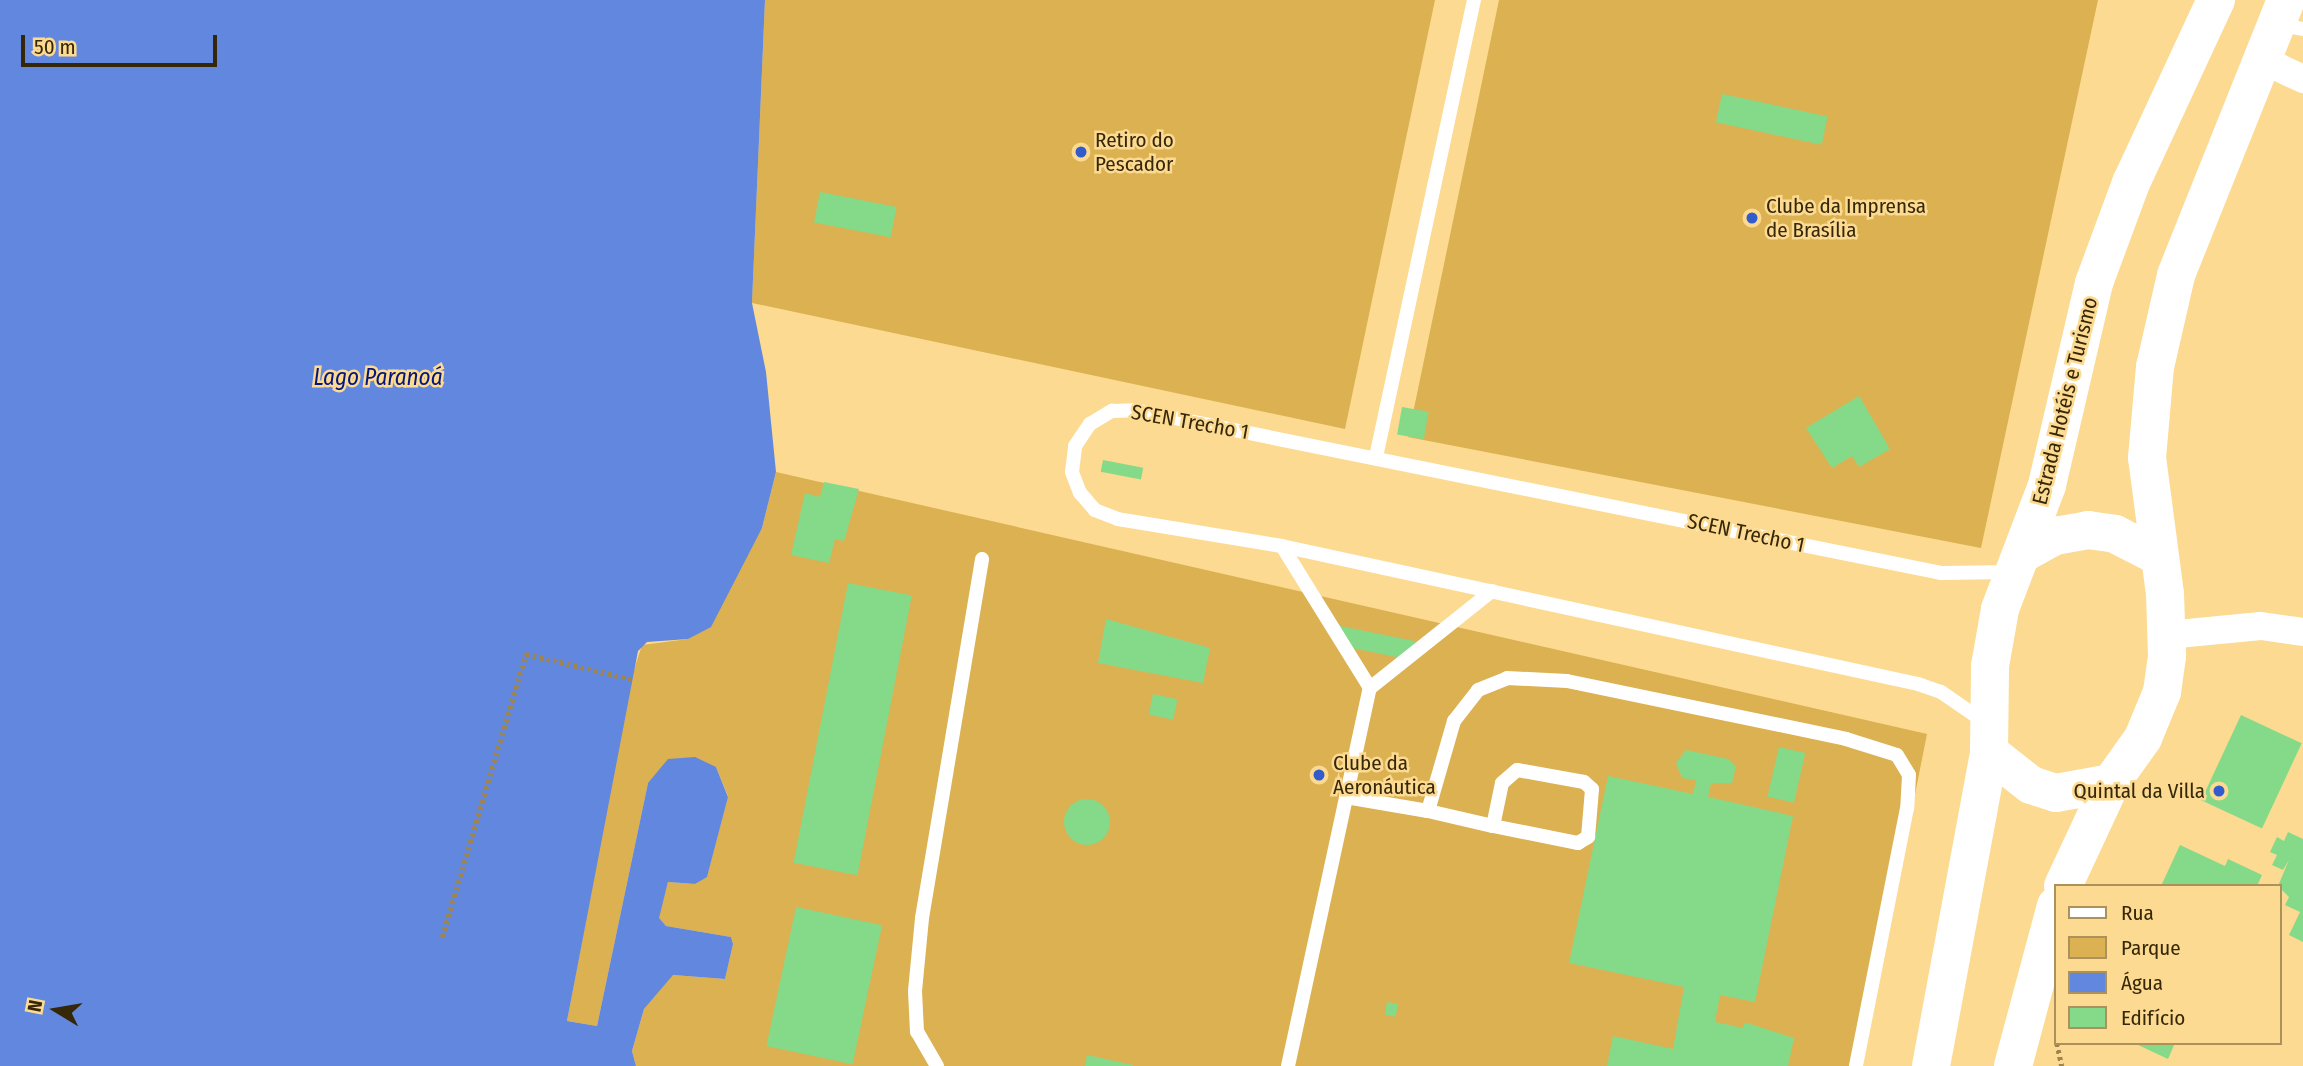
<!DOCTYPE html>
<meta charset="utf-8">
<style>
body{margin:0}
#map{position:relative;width:2303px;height:1066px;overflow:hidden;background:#fcda91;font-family:"Fira Sans Condensed",sans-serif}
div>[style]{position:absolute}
.green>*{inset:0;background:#dbb152}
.water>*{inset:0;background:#6187df}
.building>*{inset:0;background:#85da89;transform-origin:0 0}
.round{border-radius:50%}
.path>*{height:4.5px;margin-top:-2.25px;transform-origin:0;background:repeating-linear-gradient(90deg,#9e8550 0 3.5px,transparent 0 7px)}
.lane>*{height:14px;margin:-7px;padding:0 7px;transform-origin:7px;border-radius:7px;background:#fff}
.street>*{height:28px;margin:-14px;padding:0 14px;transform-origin:14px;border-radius:14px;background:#fff}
.secondary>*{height:38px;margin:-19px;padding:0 19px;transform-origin:19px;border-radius:19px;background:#fff}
.dots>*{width:19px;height:19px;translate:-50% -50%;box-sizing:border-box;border:4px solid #fcda91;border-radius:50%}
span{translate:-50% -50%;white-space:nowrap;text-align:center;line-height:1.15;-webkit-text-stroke:5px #fcda91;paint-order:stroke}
.poi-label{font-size:21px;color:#352708}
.left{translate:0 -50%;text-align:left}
.right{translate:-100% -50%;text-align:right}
.street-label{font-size:21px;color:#352708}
.water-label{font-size:23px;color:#04157d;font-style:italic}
.legend{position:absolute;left:2054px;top:884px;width:228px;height:161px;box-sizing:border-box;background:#fcda91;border:2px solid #ac925a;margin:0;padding:9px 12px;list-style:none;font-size:21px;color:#352708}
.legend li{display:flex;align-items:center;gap:14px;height:35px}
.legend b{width:35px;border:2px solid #ac925a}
.north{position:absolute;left:21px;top:975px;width:70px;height:70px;-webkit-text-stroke:5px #fcda91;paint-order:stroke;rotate:281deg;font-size:19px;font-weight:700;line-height:28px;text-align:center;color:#352708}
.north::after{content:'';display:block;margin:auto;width:24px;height:32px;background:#352708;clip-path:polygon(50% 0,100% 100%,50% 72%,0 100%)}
.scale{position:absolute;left:21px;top:35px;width:196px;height:32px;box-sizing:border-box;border:4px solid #352708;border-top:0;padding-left:9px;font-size:21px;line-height:24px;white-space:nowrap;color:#352708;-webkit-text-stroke:5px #fcda91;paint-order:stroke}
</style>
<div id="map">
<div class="green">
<div style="clip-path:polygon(765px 0,1435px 0,1345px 429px,752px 303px)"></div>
<div style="clip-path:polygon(1499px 0,2098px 0,1981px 548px,1408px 437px)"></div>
<div style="clip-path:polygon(776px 472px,1927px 734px,1861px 1066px,636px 1066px,632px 1051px,644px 1009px,672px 975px,725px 979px,733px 944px,731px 937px,666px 926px,658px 918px,668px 882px,695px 884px,707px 876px,728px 796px,716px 767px,648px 783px,597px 1026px,567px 1021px,631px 679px,642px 645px,688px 639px,762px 528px)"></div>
</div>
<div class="water">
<div style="clip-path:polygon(0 0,765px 0,752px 303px,766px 372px,776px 472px,762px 528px,711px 627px,688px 639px,647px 642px,638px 651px,567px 1021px,597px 1026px,648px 783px,668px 759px,695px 757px,716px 767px,728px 797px,707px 877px,695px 884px,668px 882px,659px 918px,666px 926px,731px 937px,733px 944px,725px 979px,673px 975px,644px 1009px,632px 1051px,636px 1066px,0 1066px)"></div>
</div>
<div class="building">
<div style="left:1722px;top:94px;width:108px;height:29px;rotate:12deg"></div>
<div style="left:820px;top:192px;width:78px;height:31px;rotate:11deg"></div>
<div style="clip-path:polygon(1859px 396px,1890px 449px,1859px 467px,1852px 456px,1832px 468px,1806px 428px)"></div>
<div style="left:1402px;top:407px;width:27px;height:28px;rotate:10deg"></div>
<div style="left:1103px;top:460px;width:41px;height:12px;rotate:11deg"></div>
<div style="clip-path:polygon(824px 482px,859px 489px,844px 541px,835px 539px,829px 563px,791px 555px,805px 493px,820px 497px)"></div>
<div style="left:848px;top:583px;width:65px;height:285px;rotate:11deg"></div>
<div style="clip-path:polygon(1106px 619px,1210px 648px,1203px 683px,1098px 663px)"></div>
<div style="clip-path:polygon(1332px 624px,1340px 626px,1424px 643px,1401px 658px,1367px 651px,1346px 647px)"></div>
<div style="left:1153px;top:694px;width:25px;height:21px;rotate:12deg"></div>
<div style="left:2241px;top:715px;width:67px;height:94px;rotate:25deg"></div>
<div style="left:1779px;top:747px;width:27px;height:51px;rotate:13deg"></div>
<div style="clip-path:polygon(1686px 750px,1728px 759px,1736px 766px,1732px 783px,1711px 783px,1708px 797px,1793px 816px,1755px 1002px,1720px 995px,1715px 1022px,1743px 1028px,1744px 1023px,1750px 1024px,1794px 1038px,1788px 1066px,1607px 1066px,1613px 1036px,1673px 1049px,1684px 987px,1569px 963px,1608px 776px,1693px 794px,1696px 780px,1682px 778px,1676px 763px)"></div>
<div class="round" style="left:1064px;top:799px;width:46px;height:46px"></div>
<div style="clip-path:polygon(2288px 832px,2303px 839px,2303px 942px,2289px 935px,2300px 912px,2285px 905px,2289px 897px,2278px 886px,2289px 860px,2283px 870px,2272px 865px,2277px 855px,2270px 852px,2277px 837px,2284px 841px)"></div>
<div style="clip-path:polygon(2180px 845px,2225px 866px,2228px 859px,2262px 875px,2257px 886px,2161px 886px)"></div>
<div style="left:796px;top:907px;width:88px;height:142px;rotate:12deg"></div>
<div style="left:1387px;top:1002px;width:11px;height:13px;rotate:10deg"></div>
<div style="clip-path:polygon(2134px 1043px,2175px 1043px,2168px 1059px)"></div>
<div style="clip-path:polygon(1087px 1055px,1133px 1065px,1133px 1066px,1085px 1066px)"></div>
</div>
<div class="path">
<div style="left:442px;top:937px;width:295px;rotate:-73.5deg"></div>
<div style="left:526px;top:654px;width:108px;rotate:13.4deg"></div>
<div style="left:2057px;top:1043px;width:24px;rotate:78deg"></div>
</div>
<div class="lane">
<div style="left:2277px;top:24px;width:26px;rotate:11deg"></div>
<div style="left:1376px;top:457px;width:467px;rotate:-77.9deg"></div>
<div style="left:1282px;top:546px;width:167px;rotate:58.2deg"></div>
<div style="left:1986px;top:723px;width:55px;rotate:-145.4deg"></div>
<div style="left:1941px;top:692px;width:24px;rotate:-161deg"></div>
<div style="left:1918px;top:684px;width:651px;rotate:-167.76deg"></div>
<div style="left:1282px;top:546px;width:166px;rotate:-170.7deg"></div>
<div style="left:1118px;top:519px;width:25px;rotate:-159deg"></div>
<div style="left:1095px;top:510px;width:23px;rotate:-131deg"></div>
<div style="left:1080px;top:493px;width:22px;rotate:-111deg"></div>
<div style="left:1072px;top:472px;width:26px;rotate:-83deg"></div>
<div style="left:1075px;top:446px;width:27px;rotate:-56deg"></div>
<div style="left:1090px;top:424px;width:26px;rotate:-31deg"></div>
<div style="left:1112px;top:411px;width:23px;rotate:-2deg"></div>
<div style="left:1135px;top:410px;width:822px;rotate:11.43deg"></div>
<div style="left:1941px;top:573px;width:68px;rotate:-0.8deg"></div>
<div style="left:1346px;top:797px;width:83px;rotate:9.7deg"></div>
<div style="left:1428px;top:811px;width:67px;rotate:13deg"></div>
<div style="left:1493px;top:826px;width:87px;rotate:11.3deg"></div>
<div style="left:1578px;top:843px;width:12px;rotate:-31deg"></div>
<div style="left:1588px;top:837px;width:48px;rotate:-85.2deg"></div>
<div style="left:1592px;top:789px;width:11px;rotate:-139deg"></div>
<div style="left:1584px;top:782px;width:68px;rotate:-169.8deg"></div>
<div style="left:1517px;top:770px;width:20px;rotate:139deg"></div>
<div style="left:1502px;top:783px;width:44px;rotate:101.8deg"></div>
<div style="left:1428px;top:811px;width:94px;rotate:-73.9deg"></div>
<div style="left:1454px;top:721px;width:39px;rotate:-52deg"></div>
<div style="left:1478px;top:690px;width:31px;rotate:-22deg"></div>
<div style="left:1507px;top:678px;width:60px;rotate:2.9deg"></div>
<div style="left:1567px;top:681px;width:285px;rotate:11.7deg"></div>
<div style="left:1846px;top:739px;width:53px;rotate:17.4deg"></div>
<div style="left:1897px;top:755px;width:23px;rotate:59deg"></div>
<div style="left:1909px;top:775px;width:33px;rotate:93deg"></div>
<div style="left:1907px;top:808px;width:263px;rotate:101.2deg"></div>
<div style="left:937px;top:1066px;width:39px;rotate:-120deg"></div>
<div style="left:917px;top:1032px;width:41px;rotate:-92.8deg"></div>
<div style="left:915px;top:991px;width:73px;rotate:-84.5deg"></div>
<div style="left:922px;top:918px;width:364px;rotate:-80.5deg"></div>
<div style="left:1288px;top:1066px;width:387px;rotate:-77.8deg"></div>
<div style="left:1370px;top:688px;width:156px;rotate:-38.5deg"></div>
</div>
<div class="street">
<div style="left:2261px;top:59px;width:47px;rotate:25.5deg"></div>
<div style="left:2167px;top:635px;width:94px;rotate:-5.5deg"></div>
<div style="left:2261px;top:626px;width:42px;rotate:8.1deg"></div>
</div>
<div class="secondary">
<div style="left:2022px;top:554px;width:38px;rotate:-29deg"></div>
<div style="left:2055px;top:536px;width:34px;rotate:-10deg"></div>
<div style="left:2088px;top:530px;width:27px;rotate:8deg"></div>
<div style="left:2115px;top:534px;width:48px;rotate:27.1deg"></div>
<div style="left:1989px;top:752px;width:53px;rotate:38.2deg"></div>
<div style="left:2031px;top:785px;width:26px;rotate:18deg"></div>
<div style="left:2056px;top:793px;width:56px;rotate:-10.3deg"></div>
<div style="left:2063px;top:886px;width:114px;rotate:-65deg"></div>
<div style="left:2111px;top:783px;width:55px;rotate:-54.6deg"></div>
<div style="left:2143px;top:738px;width:50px;rotate:-67.6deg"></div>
<div style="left:2162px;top:692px;width:36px;rotate:-82deg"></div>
<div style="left:2167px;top:656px;width:62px;rotate:-91.8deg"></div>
<div style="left:2165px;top:594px;width:137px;rotate:-97.5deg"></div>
<div style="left:2147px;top:458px;width:91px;rotate:-85deg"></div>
<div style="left:2155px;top:367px;width:94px;rotate:-77.1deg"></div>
<div style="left:2176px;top:275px;width:296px;rotate:-68.2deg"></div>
<div style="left:1931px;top:1066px;width:319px;rotate:-79.5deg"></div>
<div style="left:1989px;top:752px;width:86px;rotate:-89.3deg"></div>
<div style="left:1990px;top:666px;width:58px;rotate:-80deg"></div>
<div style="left:2000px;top:609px;width:133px;rotate:-69.2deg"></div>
<div style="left:2047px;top:485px;width:207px;rotate:-76.9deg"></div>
<div style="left:2094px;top:283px;width:107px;rotate:-69.7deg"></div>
<div style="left:2131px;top:183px;width:202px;rotate:-65.1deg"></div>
<div style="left:2013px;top:1066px;width:166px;rotate:-75deg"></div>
</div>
<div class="dots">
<div style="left:1081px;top:152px;background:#325bcb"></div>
<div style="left:1752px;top:218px;background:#325bcb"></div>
<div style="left:1319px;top:775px;background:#325bcb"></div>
<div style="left:2219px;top:791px;background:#325bcb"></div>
</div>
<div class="poi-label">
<span class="left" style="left:1095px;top:152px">Retiro do<br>Pescador</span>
<span class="left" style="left:1766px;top:218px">Clube da Imprensa<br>de Brasília</span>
<span class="left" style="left:1333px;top:775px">Clube da<br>Aeronáutica</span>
<span class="right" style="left:2205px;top:791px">Quintal da Villa</span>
</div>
<div class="street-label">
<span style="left:2065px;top:401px;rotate:-76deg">Estrada Hotéis e Turismo</span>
<span style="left:1190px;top:422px;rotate:10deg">SCEN Trecho 1</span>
<span style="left:1746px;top:533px;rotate:12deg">SCEN Trecho 1</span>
</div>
<div class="water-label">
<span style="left:378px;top:377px">Lago Paranoá</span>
</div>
<ul class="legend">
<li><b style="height:9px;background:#fff"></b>Rua</li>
<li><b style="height:19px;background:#dbb152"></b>Parque</li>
<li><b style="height:19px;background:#6187df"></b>Água</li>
<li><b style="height:19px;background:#85da89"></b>Edifício</li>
</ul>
<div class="north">N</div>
<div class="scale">50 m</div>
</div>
